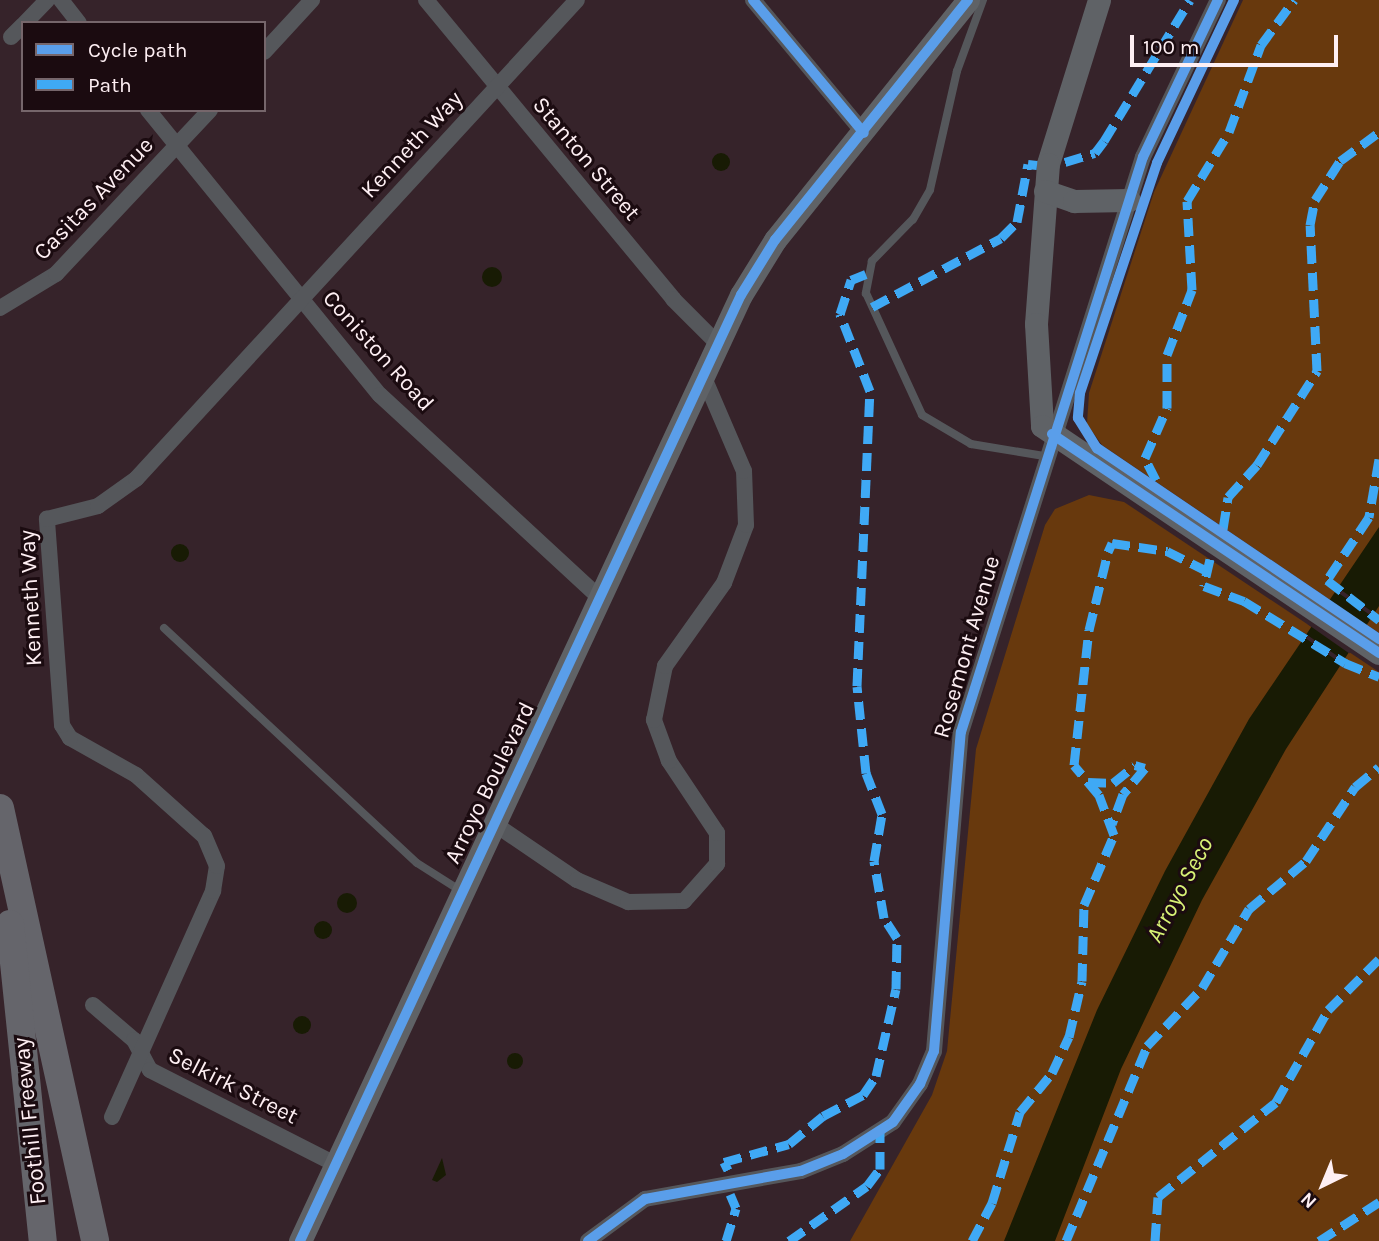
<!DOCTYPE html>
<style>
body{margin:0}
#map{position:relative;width:1379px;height:1241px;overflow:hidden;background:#36232a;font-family:Karla,sans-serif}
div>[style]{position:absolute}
.green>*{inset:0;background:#68390d}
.water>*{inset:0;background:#181b04}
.round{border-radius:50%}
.pier>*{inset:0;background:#36232a;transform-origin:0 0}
.lane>*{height:8px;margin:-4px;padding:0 4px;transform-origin:4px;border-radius:4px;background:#55575b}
.street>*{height:16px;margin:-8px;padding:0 8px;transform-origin:8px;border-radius:8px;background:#55575b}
.secondary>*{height:23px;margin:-11.5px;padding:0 11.5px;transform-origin:11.5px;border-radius:11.5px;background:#5f6266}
.highway>*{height:28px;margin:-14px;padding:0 14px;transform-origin:14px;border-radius:14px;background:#65656b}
.quiet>*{height:9px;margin-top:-4.5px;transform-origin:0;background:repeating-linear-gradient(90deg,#3fa9f5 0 18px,transparent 0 27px)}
.cycleway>*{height:10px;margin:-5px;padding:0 5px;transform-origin:5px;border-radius:5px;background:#5a9eea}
span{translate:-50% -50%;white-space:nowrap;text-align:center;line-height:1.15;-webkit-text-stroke:6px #1b0b10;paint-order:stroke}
.street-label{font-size:23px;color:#feeff3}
.water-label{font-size:24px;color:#d8f276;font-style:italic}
.legend{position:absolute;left:21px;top:21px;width:245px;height:91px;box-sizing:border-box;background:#1b0b10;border:2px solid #76666b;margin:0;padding:9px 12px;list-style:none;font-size:21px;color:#feeff3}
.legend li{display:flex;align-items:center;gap:14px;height:35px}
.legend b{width:35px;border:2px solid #76666b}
.north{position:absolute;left:1288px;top:1150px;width:70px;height:70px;-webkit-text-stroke:5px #1b0b10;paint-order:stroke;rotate:223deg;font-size:19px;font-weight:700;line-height:28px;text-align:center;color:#feeff3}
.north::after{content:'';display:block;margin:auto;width:24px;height:32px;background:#feeff3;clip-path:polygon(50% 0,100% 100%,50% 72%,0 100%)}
.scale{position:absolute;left:1130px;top:35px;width:208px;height:32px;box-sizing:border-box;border:4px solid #feeff3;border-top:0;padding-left:9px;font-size:21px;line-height:24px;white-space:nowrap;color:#feeff3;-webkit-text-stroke:5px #1b0b10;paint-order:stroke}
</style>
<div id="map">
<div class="green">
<div style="clip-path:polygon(1243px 0,1379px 0,1379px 633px,1102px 445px,1087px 424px,1089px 393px,1154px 192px)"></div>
<div style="clip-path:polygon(1089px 495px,1124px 502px,1379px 672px,1379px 1241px,850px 1241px,932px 1095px,947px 1051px,976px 749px,1045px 525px,1055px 509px)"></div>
</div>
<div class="water">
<div class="round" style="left:712px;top:153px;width:18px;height:18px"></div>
<div class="round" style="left:482px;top:267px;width:20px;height:20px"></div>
<div style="clip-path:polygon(1379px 527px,1379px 606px,1286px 749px,1202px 900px,1121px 1069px,1055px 1241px,1004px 1241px,1097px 1010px,1165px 871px,1249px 719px)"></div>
<div class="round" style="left:171px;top:544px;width:18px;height:18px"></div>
<div class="round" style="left:337px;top:893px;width:20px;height:20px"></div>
<div class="round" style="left:314px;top:921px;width:18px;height:18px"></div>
<div class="round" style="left:293px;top:1016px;width:18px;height:18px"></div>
<div class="round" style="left:507px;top:1053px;width:16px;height:16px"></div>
<div style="clip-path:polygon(442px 1158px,446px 1175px,437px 1182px,432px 1180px)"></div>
</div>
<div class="pier">
<div style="left:1334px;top:585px;width:52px;height:4px;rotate:35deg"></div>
<div style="left:1326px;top:598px;width:51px;height:32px;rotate:35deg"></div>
<div style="clip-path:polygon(1303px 632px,1346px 662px,1343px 665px,1301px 635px)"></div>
</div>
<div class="lane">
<div style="left:983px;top:0;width:76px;rotate:110.1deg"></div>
<div style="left:957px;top:71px;width:122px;rotate:102.8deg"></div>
<div style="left:930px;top:190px;width:34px;rotate:120deg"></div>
<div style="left:913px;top:219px;width:59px;rotate:134.3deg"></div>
<div style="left:872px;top:261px;width:33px;rotate:101deg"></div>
<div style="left:866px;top:293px;width:134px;rotate:65.3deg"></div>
<div style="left:922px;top:415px;width:57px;rotate:30.6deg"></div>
<div style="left:971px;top:444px;width:74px;rotate:9.3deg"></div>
<div style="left:164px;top:628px;width:345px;rotate:42.9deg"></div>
<div style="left:417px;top:863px;width:52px;rotate:32.5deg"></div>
</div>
<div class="street">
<div style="left:61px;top:0;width:29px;rotate:52deg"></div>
<div style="left:426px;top:0;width:388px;rotate:50.4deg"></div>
<div style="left:673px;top:299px;width:61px;rotate:45deg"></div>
<div style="left:753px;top:0;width:173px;rotate:50.2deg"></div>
<div style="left:25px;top:23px;width:32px;rotate:-46deg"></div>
<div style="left:11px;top:37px;width:17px;rotate:-45deg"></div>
<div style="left:264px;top:52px;width:71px;rotate:-47.3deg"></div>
<div style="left:148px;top:110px;width:367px;rotate:50.9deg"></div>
<div style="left:380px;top:395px;width:299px;rotate:42.7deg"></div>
<div style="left:0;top:308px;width:66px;rotate:-31.3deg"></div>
<div style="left:56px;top:274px;width:225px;rotate:-46.8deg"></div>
<div style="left:496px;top:825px;width:98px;rotate:34.2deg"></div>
<div style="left:577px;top:880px;width:56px;rotate:23.3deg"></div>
<div style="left:628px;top:902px;width:56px;rotate:-1deg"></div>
<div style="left:684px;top:901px;width:50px;rotate:-48.3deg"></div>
<div style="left:717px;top:864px;width:31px;rotate:-90deg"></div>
<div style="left:717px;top:833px;width:87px;rotate:-123.7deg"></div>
<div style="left:669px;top:761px;width:44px;rotate:-110.1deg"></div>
<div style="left:654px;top:720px;width:55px;rotate:-78.5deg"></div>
<div style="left:665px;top:666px;width:102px;rotate:-54.6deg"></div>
<div style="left:724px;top:583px;width:62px;rotate:-69.2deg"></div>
<div style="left:746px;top:525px;width:54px;rotate:-92.1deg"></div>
<div style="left:744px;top:471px;width:107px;rotate:-113.2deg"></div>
<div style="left:93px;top:1005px;width:54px;rotate:40.5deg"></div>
<div style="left:134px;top:1040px;width:34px;rotate:62deg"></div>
<div style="left:150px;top:1070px;width:210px;rotate:26.9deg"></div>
<div style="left:112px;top:1117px;width:248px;rotate:-65.9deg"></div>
<div style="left:213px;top:891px;width:25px;rotate:-81deg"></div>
<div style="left:217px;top:866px;width:33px;rotate:-113deg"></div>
<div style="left:204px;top:836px;width:91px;rotate:-138.1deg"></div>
<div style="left:136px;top:775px;width:76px;rotate:-150.7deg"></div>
<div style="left:70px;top:738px;width:15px;rotate:-122deg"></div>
<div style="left:62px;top:725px;width:207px;rotate:-94.2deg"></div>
<div style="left:47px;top:519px;width:53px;rotate:-14.3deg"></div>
<div style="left:98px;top:506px;width:47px;rotate:-35.4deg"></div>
<div style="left:136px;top:479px;width:651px;rotate:-47.37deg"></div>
<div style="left:588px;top:1241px;width:71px;rotate:-36.4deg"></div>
<div style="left:645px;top:1199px;width:158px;rotate:-10.2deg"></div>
<div style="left:801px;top:1171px;width:45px;rotate:-22deg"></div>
<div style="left:843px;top:1154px;width:59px;rotate:-32.6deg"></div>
<div style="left:893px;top:1122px;width:47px;rotate:-54.6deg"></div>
<div style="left:920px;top:1084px;width:36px;rotate:-67deg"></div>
<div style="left:934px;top:1051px;width:320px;rotate:-85.2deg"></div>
<div style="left:961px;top:732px;width:603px;rotate:-72.44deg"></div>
<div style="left:1143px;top:157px;width:174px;rotate:-64.5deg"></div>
</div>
<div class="secondary">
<div style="left:1099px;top:0;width:172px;rotate:107.3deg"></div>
<div style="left:1048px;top:164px;width:160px;rotate:94.3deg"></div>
<div style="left:1036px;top:324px;width:102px;rotate:86.6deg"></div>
<div style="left:1042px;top:426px;width:406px;rotate:34deg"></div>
<div style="left:1045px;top:191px;width:31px;rotate:19deg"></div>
<div style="left:1074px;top:201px;width:55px;rotate:-1deg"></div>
<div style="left:300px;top:1241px;width:1044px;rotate:-65.01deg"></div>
<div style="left:741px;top:295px;width:65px;rotate:-58.3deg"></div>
<div style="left:775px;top:240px;width:308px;rotate:-51.2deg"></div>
</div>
<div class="highway">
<div style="left:0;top:808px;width:443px;rotate:77.6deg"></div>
<div style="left:10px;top:924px;width:319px;rotate:84.1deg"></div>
</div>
<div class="quiet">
<div style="left:1065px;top:162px;width:31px;rotate:-17deg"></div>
<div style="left:1095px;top:153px;width:15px;rotate:-53deg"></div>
<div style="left:1104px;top:141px;width:165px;rotate:-58.6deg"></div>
<div style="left:872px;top:307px;width:146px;rotate:-28.1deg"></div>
<div style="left:1001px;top:238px;width:23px;rotate:-45deg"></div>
<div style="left:1017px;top:222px;width:59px;rotate:-79.3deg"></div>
<div style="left:1028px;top:164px;width:9px;rotate:6deg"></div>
<div style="left:1379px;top:459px;width:59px;rotate:99.8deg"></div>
<div style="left:1369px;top:517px;width:76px;rotate:123.7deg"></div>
<div style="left:1327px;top:580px;width:66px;rotate:37.6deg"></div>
<div style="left:1156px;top:480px;width:25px;rotate:-117deg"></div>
<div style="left:1145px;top:458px;width:55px;rotate:-66.3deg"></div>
<div style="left:1167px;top:408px;width:53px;rotate:-90deg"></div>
<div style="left:1167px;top:355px;width:70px;rotate:-69deg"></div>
<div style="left:1192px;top:290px;width:89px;rotate:-93.2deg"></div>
<div style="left:1187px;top:201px;width:81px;rotate:-58.7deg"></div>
<div style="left:1229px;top:132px;width:93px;rotate:-69.8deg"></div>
<div style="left:1261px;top:45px;width:56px;rotate:-53.7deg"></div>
<div style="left:1223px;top:529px;width:32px;rotate:-81deg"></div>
<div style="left:1228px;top:497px;width:43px;rotate:-47.8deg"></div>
<div style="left:1257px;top:465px;width:112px;rotate:-57.4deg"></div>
<div style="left:1317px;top:371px;width:146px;rotate:-92.7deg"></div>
<div style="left:1310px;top:225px;width:25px;rotate:-79deg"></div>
<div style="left:1315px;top:200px;width:46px;rotate:-57.3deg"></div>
<div style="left:1340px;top:161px;width:49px;rotate:-36.6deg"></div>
<div style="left:1210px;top:559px;width:28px;rotate:103deg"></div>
<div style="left:1204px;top:586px;width:43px;rotate:20.6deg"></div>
<div style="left:1244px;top:601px;width:119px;rotate:31.5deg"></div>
<div style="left:1345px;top:663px;width:37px;rotate:22deg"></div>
<div style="left:1088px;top:782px;width:25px;rotate:2deg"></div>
<div style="left:1113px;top:783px;width:28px;rotate:-39deg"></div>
<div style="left:1135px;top:765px;width:10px;rotate:17deg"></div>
<div style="left:1145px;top:768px;width:34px;rotate:130deg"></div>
<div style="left:1123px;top:794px;width:32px;rotate:110deg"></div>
<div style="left:728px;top:1170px;width:9px;rotate:-117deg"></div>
<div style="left:724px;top:1162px;width:67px;rotate:-15.5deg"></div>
<div style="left:789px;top:1144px;width:44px;rotate:-39.5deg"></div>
<div style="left:823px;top:1116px;width:45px;rotate:-27.7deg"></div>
<div style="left:863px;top:1095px;width:23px;rotate:-56deg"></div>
<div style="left:876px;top:1076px;width:89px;rotate:-77.1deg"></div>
<div style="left:896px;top:989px;width:51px;rotate:-88.9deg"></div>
<div style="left:897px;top:938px;width:24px;rotate:-123deg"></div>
<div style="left:884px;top:918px;width:58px;rotate:-100deg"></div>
<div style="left:874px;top:861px;width:48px;rotate:-80.3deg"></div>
<div style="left:882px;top:814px;width:44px;rotate:-111.3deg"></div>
<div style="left:866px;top:773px;width:87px;rotate:-95.9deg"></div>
<div style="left:857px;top:686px;width:295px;rotate:-87.5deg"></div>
<div style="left:870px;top:391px;width:83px;rotate:-111.3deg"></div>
<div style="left:840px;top:314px;width:36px;rotate:-72deg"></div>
<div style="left:851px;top:280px;width:16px;rotate:-22deg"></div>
<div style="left:726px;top:1241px;width:34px;rotate:-73deg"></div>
<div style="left:736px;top:1208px;width:15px;rotate:-113deg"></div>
<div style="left:789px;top:1241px;width:95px;rotate:-35.2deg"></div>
<div style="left:867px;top:1186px;width:21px;rotate:-53deg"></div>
<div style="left:880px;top:1169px;width:37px;rotate:-90deg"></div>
<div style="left:972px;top:1241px;width:43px;rotate:-62.2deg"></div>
<div style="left:992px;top:1203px;width:95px;rotate:-72.9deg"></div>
<div style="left:1020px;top:1112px;width:50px;rotate:-50.6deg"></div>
<div style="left:1052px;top:1073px;width:40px;rotate:-65deg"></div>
<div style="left:1069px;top:1037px;width:57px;rotate:-76.9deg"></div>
<div style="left:1082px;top:981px;width:76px;rotate:-88.5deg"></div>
<div style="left:1084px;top:905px;width:76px;rotate:-66.8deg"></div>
<div style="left:1114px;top:835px;width:43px;rotate:-110.6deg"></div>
<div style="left:1099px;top:795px;width:39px;rotate:-130deg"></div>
<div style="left:1074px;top:765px;width:136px;rotate:-83.7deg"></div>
<div style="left:1089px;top:630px;width:80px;rotate:-76.3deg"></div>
<div style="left:1108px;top:552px;width:10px;rotate:-66deg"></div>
<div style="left:1112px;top:543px;width:56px;rotate:8.3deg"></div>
<div style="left:1167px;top:551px;width:42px;rotate:26.6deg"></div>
<div style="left:1066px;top:1241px;width:211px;rotate:-67.4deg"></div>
<div style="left:1147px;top:1046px;width:80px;rotate:-46.5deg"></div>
<div style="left:1202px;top:988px;width:92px;rotate:-59.3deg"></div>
<div style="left:1249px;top:909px;width:75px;rotate:-40.1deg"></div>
<div style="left:1306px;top:861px;width:89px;rotate:-56.5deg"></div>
<div style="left:1355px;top:787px;width:31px;rotate:-40deg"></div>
<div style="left:1155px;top:1241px;width:44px;rotate:-86.1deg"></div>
<div style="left:1158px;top:1197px;width:151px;rotate:-38.8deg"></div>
<div style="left:1276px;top:1102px;width:106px;rotate:-60.5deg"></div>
<div style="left:1328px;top:1010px;width:72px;rotate:-45deg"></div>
<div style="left:1319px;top:1241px;width:72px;rotate:-33deg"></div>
</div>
<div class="cycleway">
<div style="left:753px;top:0;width:173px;rotate:50.2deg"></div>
<div style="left:1234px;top:0;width:180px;rotate:115.3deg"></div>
<div style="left:1157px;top:163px;width:243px;rotate:108.5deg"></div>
<div style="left:1080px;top:393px;width:25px;rotate:95deg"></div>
<div style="left:1078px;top:418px;width:36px;rotate:58deg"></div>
<div style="left:1097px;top:448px;width:341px;rotate:34.1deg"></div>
<div style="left:1052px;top:434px;width:394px;rotate:33.8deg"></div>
<div style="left:300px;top:1241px;width:1044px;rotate:-65.01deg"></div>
<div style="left:741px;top:295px;width:65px;rotate:-58.3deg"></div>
<div style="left:775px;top:240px;width:308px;rotate:-51.2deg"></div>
<div style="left:588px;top:1241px;width:71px;rotate:-36.4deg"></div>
<div style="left:645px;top:1199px;width:158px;rotate:-10.2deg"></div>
<div style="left:801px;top:1171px;width:45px;rotate:-22deg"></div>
<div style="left:843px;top:1154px;width:59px;rotate:-32.6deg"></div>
<div style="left:893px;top:1122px;width:47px;rotate:-54.6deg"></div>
<div style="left:920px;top:1084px;width:36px;rotate:-67deg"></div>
<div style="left:934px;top:1051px;width:320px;rotate:-85.2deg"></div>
<div style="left:961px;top:732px;width:603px;rotate:-72.44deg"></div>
<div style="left:1143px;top:157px;width:174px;rotate:-64.5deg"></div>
</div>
<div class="street-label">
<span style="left:412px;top:145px;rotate:-47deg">Kenneth Way</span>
<span style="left:586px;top:159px;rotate:50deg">Stanton Street</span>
<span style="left:94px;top:199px;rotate:-46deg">Casitas Avenue</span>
<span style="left:378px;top:351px;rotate:48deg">Coniston Road</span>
<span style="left:31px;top:598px;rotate:-93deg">Kenneth Way</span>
<span style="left:967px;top:647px;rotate:-74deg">Rosemont Avenue</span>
<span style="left:490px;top:783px;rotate:-64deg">Arroyo Boulevard</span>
<span style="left:233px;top:1086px;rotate:27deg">Selkirk Street</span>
<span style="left:30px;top:1121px;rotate:-96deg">Foothill Freeway</span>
</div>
<div class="water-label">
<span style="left:1180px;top:890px;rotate:-62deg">Arroyo Seco</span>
</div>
<ul class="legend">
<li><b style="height:9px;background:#5a9eea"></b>Cycle path</li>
<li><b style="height:9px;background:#3fa9f5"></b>Path</li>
</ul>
<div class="north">N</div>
<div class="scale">100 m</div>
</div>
